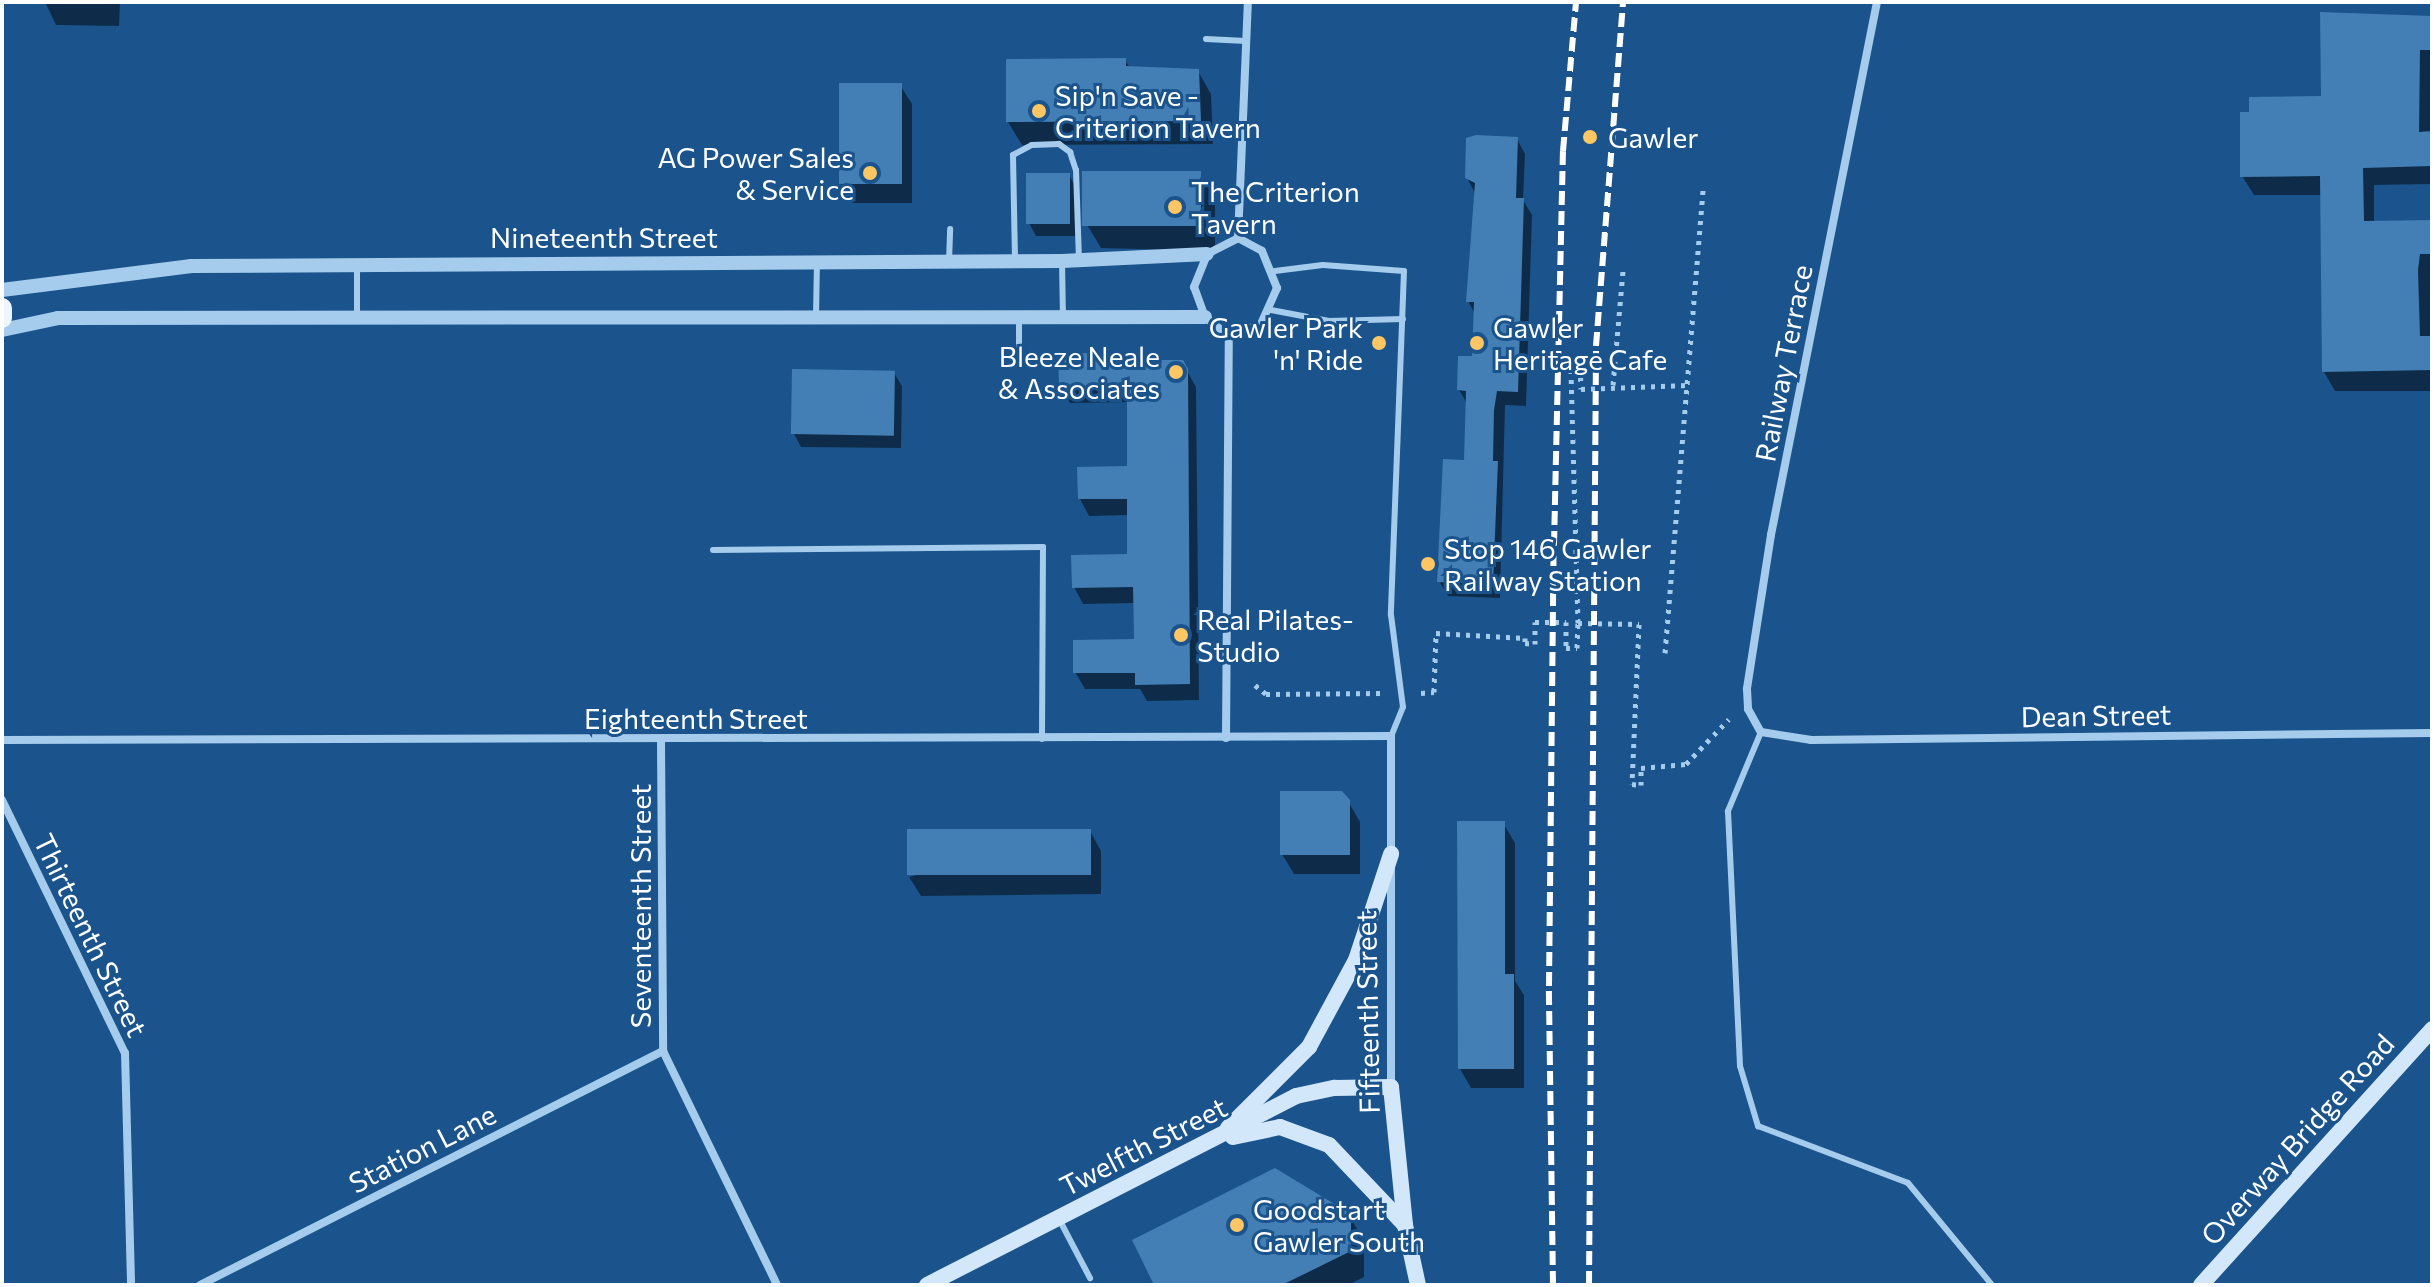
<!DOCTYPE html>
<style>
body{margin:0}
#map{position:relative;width:2434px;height:1287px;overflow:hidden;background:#1b548c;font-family:Commissioner,sans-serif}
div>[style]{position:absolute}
.shadow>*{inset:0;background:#0007}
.building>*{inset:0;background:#437eb4;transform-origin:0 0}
.path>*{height:5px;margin-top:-2.5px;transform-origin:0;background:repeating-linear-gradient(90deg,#a6cced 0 4px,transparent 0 10px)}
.service>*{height:6px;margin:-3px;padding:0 3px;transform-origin:3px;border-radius:3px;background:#a6cced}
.minor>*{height:8px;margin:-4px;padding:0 4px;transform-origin:4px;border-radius:4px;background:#a6cced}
.tertiary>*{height:14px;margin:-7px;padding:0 7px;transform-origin:7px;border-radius:7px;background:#a6cced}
.secondary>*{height:16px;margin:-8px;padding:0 8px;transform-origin:8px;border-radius:8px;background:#d3e7fa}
.primary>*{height:20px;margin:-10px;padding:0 10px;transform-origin:10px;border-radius:10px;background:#edf5ff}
.rail>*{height:6px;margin-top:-3px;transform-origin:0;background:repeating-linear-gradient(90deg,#fff 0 14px,transparent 0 20px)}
.dots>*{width:22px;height:22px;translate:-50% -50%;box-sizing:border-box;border:4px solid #1b548c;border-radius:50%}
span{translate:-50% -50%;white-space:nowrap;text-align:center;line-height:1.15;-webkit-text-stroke:6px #1b548c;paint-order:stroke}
.poi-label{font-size:28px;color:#fff}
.left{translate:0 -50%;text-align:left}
.right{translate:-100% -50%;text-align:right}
.street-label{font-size:28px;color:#fff}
.frame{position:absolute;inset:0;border:4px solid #fff;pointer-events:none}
</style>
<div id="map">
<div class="shadow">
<div style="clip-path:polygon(45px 2px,120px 2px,119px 26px,56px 25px)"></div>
<div style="clip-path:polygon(2432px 16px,2432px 184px,2374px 185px,2374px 223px,2432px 222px,2432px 391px,2335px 391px,2324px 372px,2322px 195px,2254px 195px,2242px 176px,2323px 98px)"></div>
<div style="clip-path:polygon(1125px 60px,1130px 68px,1198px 71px,1211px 94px,1213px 144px,1022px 145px,1008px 122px)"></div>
<div style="clip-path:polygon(900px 85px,912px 104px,912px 203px,852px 203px,841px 184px)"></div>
<div style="clip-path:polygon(1517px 139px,1525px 154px,1523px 200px,1532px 215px,1526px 406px,1505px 405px,1500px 598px,1448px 596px,1439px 581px,1466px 462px,1468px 405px,1459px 390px,1474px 358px,1475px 314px,1468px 301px,1475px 193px,1467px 178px)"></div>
<div style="clip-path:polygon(1200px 173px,1215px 199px,1215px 251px,1101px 248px,1086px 223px)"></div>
<div style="clip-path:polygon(1069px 175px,1076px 188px,1078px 236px,1036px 236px,1029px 223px)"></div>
<div style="clip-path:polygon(1090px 355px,1094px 362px,1182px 362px,1196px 387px,1199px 700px,1147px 701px,1140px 689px,1085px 689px,1075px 672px,1136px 641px,1135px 603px,1083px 604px,1074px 587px,1129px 556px,1129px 515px,1089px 516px,1080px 499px,1129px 468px,1129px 402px,1070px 403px,1061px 386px)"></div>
<div style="clip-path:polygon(894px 373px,902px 386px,901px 448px,801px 447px,794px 434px)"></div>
<div style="clip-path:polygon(1348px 801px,1360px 822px,1360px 874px,1294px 874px,1282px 854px)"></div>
<div style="clip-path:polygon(1503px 823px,1515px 843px,1515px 981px,1524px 995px,1524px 1088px,1471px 1088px,1460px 1069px)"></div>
<div style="clip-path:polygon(1090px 831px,1101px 851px,1101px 894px,921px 896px,909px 877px)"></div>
<div style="clip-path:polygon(1349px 1215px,1364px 1241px,1364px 1277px,1348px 1285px,1156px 1285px)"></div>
</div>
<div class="building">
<div style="clip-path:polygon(2320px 12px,2432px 16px,2432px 50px,2420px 50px,2419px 132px,2432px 131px,2432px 166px,2363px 168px,2364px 221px,2432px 220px,2432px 254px,2420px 254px,2418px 270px,2420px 336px,2432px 336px,2432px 370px,2322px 372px,2320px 176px,2240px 177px,2240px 112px,2249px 112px,2249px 97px,2321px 96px)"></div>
<div style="clip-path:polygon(1126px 58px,1126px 66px,1199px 69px,1201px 121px,1006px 122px,1006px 59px)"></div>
<div style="left:839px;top:83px;width:63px;height:101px"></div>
<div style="clip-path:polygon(1476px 135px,1518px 137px,1516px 198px,1524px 198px,1518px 392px,1497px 391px,1494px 410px,1493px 461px,1498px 461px,1493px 584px,1437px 582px,1443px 459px,1464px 460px,1466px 391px,1457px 390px,1458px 356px,1472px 356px,1474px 302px,1466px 302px,1475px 183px,1465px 178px,1466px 138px)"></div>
<div style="left:1201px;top:171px;width:55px;height:119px;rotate:90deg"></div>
<div style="left:1026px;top:173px;width:44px;height:51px"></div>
<div style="clip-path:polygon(1091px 353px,1091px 360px,1183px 360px,1188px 369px,1190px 684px,1135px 685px,1135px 673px,1073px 673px,1073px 640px,1134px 639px,1133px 587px,1072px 588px,1071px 555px,1127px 554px,1127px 499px,1078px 499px,1077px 467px,1127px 466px,1127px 386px,1059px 387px,1058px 354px)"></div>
<div style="left:792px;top:369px;width:103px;height:65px;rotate:1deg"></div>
<div style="clip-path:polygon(1280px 791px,1342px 791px,1350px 800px,1350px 855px,1280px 855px)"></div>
<div style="clip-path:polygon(1457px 821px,1505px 821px,1505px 974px,1514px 974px,1514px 1069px,1458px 1069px)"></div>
<div style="left:1091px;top:829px;width:46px;height:184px;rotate:90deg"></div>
<div style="clip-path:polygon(1275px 1168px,1351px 1214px,1351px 1251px,1282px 1285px,1154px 1285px,1132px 1240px)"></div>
</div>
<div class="path">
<div style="left:1613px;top:385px;width:115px;rotate:-85deg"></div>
<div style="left:1578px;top:623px;width:257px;rotate:-91.6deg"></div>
<div style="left:1571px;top:366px;width:9px;rotate:6deg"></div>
<div style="left:1580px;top:367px;width:22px;rotate:87deg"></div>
<div style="left:1581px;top:389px;width:107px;rotate:-2.1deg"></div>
<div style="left:1665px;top:653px;width:467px;rotate:-85.3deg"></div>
<div style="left:1255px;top:685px;width:14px;rotate:39deg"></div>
<div style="left:1266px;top:694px;width:115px;rotate:-0.5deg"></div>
<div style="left:1421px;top:693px;width:13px;rotate:-4deg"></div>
<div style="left:1434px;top:692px;width:59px;rotate:-88.1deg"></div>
<div style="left:1436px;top:633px;width:89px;rotate:3.2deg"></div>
<div style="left:1525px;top:638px;width:5px;rotate:90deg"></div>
<div style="left:1525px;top:643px;width:10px;rotate:6deg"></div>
<div style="left:1535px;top:644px;width:22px;rotate:-90deg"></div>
<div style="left:1535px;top:622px;width:31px"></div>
<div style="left:1566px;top:622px;width:26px;rotate:90deg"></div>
<div style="left:1566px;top:648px;width:11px"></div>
<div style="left:1577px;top:648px;width:25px;rotate:-88deg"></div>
<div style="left:1578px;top:623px;width:61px;rotate:0.9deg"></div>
<div style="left:1639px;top:624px;width:160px;rotate:92.5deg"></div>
<div style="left:1632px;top:784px;width:9px;rotate:6deg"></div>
<div style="left:1641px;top:785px;width:17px;rotate:-90deg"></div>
<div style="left:1641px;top:768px;width:45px;rotate:-5.1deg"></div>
<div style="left:1686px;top:764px;width:62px;rotate:-46.3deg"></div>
</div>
<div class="service">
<div style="left:1206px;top:39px;width:40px;rotate:2.9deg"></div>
<div style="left:1015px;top:260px;width:105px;rotate:-91.1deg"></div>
<div style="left:1013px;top:155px;width:21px;rotate:-28deg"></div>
<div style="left:1032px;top:145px;width:27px;rotate:-2deg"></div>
<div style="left:1059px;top:144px;width:14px;rotate:36deg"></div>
<div style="left:1070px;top:152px;width:19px;rotate:72deg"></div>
<div style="left:1076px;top:170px;width:90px;rotate:88.1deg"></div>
<div style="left:1062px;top:261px;width:56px;rotate:89deg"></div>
<div style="left:949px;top:262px;width:33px;rotate:-88deg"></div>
<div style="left:1275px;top:271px;width:48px;rotate:-7.1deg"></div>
<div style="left:1323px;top:265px;width:81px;rotate:4.2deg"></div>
<div style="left:1404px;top:271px;width:344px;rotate:92.2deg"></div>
<div style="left:1391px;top:615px;width:93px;rotate:82.6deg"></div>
<div style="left:1403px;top:707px;width:31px;rotate:112deg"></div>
<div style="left:1271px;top:310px;width:59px;rotate:10.7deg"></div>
<div style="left:1329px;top:321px;width:74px;rotate:-1.5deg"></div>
<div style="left:357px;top:317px;width:53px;rotate:-90deg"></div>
<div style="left:816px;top:317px;width:55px;rotate:-89deg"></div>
<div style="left:1019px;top:365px;width:48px;rotate:-90deg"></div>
<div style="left:713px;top:550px;width:330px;rotate:-0.5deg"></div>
<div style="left:1043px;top:547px;width:192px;rotate:90.3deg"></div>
<div style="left:1761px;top:732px;width:86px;rotate:112.7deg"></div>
<div style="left:1728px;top:811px;width:255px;rotate:87.3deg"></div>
<div style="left:1740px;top:1066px;width:63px;rotate:73.3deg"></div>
<div style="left:1758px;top:1126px;width:160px;rotate:20.8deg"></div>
<div style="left:1908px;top:1183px;width:132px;rotate:50.5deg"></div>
<div style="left:1059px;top:1219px;width:67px;rotate:62.3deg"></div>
</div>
<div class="minor">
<div style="left:1877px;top:2px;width:543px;rotate:101.25deg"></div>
<div style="left:1771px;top:535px;width:156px;rotate:98.9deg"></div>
<div style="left:1747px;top:689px;width:20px;rotate:87deg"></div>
<div style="left:1748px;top:709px;width:26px;rotate:61deg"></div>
<div style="left:1761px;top:732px;width:51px;rotate:9.1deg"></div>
<div style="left:1811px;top:740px;width:621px;rotate:-0.65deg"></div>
<div style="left:1238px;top:238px;width:27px;rotate:28deg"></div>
<div style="left:1262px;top:251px;width:40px;rotate:68deg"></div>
<div style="left:1277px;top:288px;width:39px;rotate:114deg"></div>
<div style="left:1261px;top:324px;width:34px;rotate:159deg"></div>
<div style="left:1229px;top:336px;width:31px;rotate:-142deg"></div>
<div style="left:1205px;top:317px;width:32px;rotate:-110deg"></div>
<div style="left:1194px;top:287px;width:35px;rotate:-68deg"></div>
<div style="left:1207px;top:254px;width:35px;rotate:-27deg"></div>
<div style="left:1238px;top:238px;width:236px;rotate:-87.6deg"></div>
<div style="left:1226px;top:738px;width:402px;rotate:-89.6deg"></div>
<div style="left:2px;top:740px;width:1389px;rotate:-0.16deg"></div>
<div style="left:1391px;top:736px;width:119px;rotate:90deg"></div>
<div style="left:661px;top:741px;width:310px;rotate:89.6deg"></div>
<div style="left:663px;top:1051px;width:260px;rotate:64deg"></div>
<div style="left:2px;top:800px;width:281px;rotate:64.1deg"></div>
<div style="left:125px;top:1053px;width:232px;rotate:88.5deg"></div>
<div style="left:1391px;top:868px;width:219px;rotate:90deg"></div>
<div style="left:200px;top:1285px;width:519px;rotate:-26.81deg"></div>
</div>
<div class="tertiary">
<div style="left:2px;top:290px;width:191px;rotate:-7.2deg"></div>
<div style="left:191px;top:266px;width:871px;rotate:-0.33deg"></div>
<div style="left:1062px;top:261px;width:145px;rotate:-2.8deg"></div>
<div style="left:2px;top:330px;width:57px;rotate:-12.1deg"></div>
<div style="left:58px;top:318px;width:1147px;rotate:-0.05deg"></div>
</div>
<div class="secondary">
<div style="left:1228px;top:1128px;width:115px;rotate:-45deg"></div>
<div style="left:1309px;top:1047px;width:99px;rotate:-61.6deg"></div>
<div style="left:1356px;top:960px;width:112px;rotate:-71.7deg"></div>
<div style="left:1233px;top:1137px;width:48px;rotate:-12deg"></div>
<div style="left:1280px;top:1127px;width:52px;rotate:20.2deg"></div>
<div style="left:1329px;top:1145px;width:110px;rotate:46.5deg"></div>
<div style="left:927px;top:1285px;width:415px;rotate:-27.1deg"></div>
<div style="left:1296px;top:1096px;width:40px;rotate:-12deg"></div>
<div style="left:1335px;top:1088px;width:56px;rotate:-1deg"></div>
<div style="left:1391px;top:1087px;width:139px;rotate:84.2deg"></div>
<div style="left:1405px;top:1225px;width:61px;rotate:77.8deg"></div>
<div style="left:2201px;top:1285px;width:345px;rotate:-47.9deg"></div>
</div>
<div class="primary">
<div style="left:2px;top:308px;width:10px;rotate:90deg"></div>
</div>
<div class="rail">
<div style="left:1553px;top:1285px;width:299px;rotate:-90.8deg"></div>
<div style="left:1549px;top:986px;width:441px;rotate:-89.4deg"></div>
<div style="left:1554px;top:545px;width:394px;rotate:-88.7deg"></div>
<div style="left:1563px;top:151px;width:150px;rotate:-85deg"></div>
<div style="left:1589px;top:1285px;width:939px;rotate:-89.57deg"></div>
<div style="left:1596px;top:346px;width:345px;rotate:-85.5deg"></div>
</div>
<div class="dots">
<div style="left:1039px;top:111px;background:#ffc663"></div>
<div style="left:1590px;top:137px;background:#ffc663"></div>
<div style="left:870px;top:173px;background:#ffc663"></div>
<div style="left:1175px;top:207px;background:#ffc663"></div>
<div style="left:1379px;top:343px;background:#ffc663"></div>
<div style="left:1477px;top:343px;background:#ffc663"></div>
<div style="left:1176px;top:372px;background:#ffc663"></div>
<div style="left:1428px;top:564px;background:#ffc663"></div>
<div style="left:1181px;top:635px;background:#ffc663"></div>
<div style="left:1237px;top:1225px;background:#ffc663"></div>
</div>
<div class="poi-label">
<span class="left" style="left:1055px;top:111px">Sip'n Save -<br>Criterion Tavern</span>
<span class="left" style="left:1608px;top:137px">Gawler</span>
<span class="right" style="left:854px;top:173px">AG Power Sales<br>&amp; Service</span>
<span class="left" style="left:1191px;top:207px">The Criterion<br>Tavern</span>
<span class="right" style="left:1363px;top:343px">Gawler Park<br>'n' Ride</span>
<span class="left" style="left:1493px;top:343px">Gawler<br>Heritage Cafe</span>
<span class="right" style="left:1160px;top:372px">Bleeze Neale<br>&amp; Associates</span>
<span class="left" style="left:1444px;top:564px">Stop 146 Gawler<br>Railway Station</span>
<span class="left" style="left:1197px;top:635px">Real Pilates-<br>Studio</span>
<span class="left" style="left:1253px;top:1225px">Goodstart<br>Gawler South</span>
</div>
<div class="street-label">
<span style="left:604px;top:237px">Nineteenth Street</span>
<span style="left:1783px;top:363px;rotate:-79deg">Railway Terrace</span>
<span style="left:2096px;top:715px;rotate:-1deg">Dean Street</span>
<span style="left:696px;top:718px">Eighteenth Street</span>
<span style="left:640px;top:906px;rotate:-90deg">Seventeenth Street</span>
<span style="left:91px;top:935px;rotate:64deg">Thirteenth Street</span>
<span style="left:1367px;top:1012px;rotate:-91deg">Fifteenth Street</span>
<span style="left:2297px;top:1139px;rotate:-48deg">Overway Bridge Road</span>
<span style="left:1143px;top:1146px;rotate:-27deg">Twelfth Street</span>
<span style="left:422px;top:1148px;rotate:-27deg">Station Lane</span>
</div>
<div class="frame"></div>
</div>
